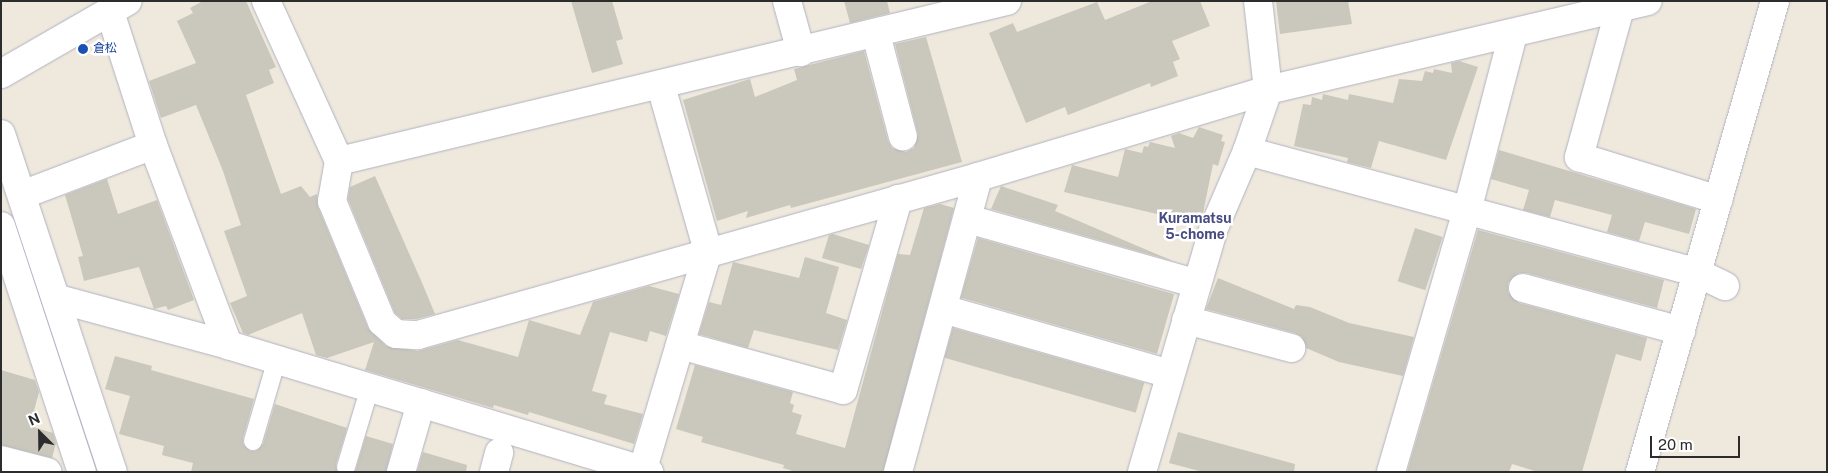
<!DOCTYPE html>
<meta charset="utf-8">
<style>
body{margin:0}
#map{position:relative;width:1828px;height:473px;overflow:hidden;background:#efe9dd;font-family:"Public Sans","Noto Sans JP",sans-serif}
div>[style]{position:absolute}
.building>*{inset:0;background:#cac7bc;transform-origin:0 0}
.roads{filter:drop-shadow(0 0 1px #b1b2c1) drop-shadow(0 0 1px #b1b2c1)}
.service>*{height:18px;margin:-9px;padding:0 9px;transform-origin:9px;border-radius:9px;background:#fff}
.minor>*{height:28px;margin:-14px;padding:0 14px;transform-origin:14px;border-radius:14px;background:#fff}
.secondary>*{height:28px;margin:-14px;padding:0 14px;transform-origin:14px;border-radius:14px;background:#fff}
.dots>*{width:14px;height:14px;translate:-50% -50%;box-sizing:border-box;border:2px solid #fff;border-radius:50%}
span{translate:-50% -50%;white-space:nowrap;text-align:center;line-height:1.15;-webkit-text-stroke:5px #fff;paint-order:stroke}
.transit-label{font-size:12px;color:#164399}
.left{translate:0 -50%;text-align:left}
.neighbourhood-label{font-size:14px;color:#474d82;font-weight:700}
.frame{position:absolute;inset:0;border:2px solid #2c2c2c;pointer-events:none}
.north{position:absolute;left:15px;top:408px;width:50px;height:50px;-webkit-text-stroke:4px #fff;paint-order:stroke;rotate:337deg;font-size:14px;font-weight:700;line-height:20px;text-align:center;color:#2c2c2c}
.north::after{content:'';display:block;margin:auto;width:18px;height:22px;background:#2c2c2c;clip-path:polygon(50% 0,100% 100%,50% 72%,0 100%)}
.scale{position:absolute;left:1650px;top:436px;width:90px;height:22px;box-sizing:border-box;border:2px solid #2c2c2c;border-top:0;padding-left:6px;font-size:15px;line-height:18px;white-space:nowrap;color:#2c2c2c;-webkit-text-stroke:4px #fff;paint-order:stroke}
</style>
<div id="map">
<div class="building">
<div style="clip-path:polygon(203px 1px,246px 1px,276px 67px,269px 70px,274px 83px,246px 95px,281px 194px,301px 186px,310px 197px,317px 194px,318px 207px,368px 328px,386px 346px,418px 351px,458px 340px,518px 357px,529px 320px,580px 335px,593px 302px,649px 286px,679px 294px,666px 336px,650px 331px,647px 342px,610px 332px,592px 391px,607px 395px,604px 404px,643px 414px,634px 444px,529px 412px,528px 415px,494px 405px,493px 408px,473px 402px,365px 370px,374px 342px,327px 358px,316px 355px,302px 313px,248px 335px,243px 333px,230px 303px,247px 296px,224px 231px,241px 225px,223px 171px,196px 105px,161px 118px,149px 81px,196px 63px,177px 21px,193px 13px,190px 8px)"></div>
<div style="clip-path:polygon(571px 1px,612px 1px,623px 39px,616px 41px,623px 64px,592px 73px)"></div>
<div style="clip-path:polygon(844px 1px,887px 1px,890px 13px,850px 23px)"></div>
<div style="clip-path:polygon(1152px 1px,1200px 1px,1210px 26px,1172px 41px,1180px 59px,1173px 62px,1178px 76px,1151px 87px,1150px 83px,1068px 115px,1065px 107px,1026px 123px,989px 33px,1013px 23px,1017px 32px,1097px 2px,1105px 20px)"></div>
<div style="clip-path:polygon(1276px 1px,1348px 1px,1352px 24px,1280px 34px)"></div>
<div style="clip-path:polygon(926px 37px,962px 162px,791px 208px,790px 205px,746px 218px,748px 211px,717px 221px,683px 100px,750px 79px,755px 97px,797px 80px,794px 69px,864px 51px,888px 141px,892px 148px,906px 152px,914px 148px,918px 134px,895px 44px)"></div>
<div style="clip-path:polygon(1459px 61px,1478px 67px,1446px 160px,1379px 141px,1371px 168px,1347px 162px,1348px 158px,1294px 146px,1303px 104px,1311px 105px,1312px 97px,1322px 100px,1323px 94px,1348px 100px,1349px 94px,1393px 103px,1399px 79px,1422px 81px,1425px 71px,1433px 73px,1434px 69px,1452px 73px,1451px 63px)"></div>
<div style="clip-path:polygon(1199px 127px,1223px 135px,1221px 141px,1225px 142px,1218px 166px,1213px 164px,1203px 213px,1197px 212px,1195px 223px,1064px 192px,1072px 165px,1118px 177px,1125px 149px,1142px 153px,1144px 146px,1148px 147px,1150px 142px,1175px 148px,1171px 136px,1179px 133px,1193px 138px)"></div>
<div style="clip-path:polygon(1499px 150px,1696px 209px,1689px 234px,1645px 222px,1639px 241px,1607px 232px,1612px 215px,1555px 200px,1550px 217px,1523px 210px,1529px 190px,1491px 179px)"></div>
<div style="clip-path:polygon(375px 176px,423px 285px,435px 314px,416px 319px,402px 319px,395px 313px,348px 199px,350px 187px)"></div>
<div style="clip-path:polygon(107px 179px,118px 214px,157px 200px,194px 300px,168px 310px,166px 306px,154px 309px,139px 267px,84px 281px,78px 257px,83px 256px,65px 195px)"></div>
<div style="clip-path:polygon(1001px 186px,1058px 205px,1055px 211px,1173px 261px,991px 209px)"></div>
<div style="clip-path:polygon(940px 204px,954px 208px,883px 472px,796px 472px,783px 468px,784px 465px,701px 442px,703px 437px,676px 429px,695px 365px,793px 392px,790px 403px,794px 405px,792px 412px,802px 415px,796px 434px,845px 448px,898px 254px,910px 255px,924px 208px)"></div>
<div style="left:1415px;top:228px;width:29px;height:56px;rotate:18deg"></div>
<div style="clip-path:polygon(1478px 230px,1664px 280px,1657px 308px,1527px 273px,1519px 273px,1508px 283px,1508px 292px,1519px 303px,1647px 338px,1641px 361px,1616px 354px,1582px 472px,1538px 472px,1512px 464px,1509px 472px,1407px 472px)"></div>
<div style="clip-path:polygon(833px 234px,869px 245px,861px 269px,822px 258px,829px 235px)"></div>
<div style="left:978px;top:238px;width:204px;height:62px;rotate:16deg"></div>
<div style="clip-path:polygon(805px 257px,839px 267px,826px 313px,847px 320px,838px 350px,754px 330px,748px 348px,699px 334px,709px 302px,721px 305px,733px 262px,799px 278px)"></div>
<div style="clip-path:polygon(1218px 278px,1294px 309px,1296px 305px,1310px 307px,1349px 323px,1414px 337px,1403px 376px,1339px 362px,1306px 348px,1302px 337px,1295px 333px,1206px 309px)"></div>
<div style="left:953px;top:328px;width:199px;height:31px;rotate:16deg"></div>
<div style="clip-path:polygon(115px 356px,152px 366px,151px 370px,254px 399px,243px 438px,243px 444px,250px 451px,256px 451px,263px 444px,275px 404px,347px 428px,336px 464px,337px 472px,191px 472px,193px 463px,162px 455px,164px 446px,119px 434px,130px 396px,105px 389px)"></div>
<div style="clip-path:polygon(1px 370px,35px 380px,39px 392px,30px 426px,53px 433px,56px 443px,52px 458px,1px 445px)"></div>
<div style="clip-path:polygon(1178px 432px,1295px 464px,1294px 472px,1203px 472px,1169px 463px)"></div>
<div style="clip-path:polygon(366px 436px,393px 444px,386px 472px,355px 472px)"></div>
<div style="clip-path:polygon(423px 452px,467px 465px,466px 472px,417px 472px)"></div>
</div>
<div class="roads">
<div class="service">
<div style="left:253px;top:441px;width:85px;rotate:-73.7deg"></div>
<div style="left:346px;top:467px;width:84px;rotate:-73.3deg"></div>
</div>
<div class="minor">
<div style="left:266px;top:1px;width:176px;rotate:65.5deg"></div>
<div style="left:339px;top:161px;width:687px;rotate:-13.47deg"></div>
<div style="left:787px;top:1px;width:53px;rotate:74.6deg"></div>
<div style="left:1620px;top:8px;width:155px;rotate:105.4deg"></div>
<div style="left:1579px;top:157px;width:146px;rotate:17.1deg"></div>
<div style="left:110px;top:12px;width:140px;rotate:72.1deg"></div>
<div style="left:153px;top:145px;width:214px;rotate:69.4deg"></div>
<div style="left:876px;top:34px;width:106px;rotate:75.3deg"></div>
<div style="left:1px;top:134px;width:356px;rotate:71.7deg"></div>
<div style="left:1247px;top:151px;width:467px;rotate:15.1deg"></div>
<div style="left:1698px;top:273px;width:30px;rotate:26deg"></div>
<div style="left:339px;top:161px;width:41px;rotate:99.9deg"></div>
<div style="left:332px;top:201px;width:131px;rotate:67.5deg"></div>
<div style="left:382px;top:322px;width:18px;rotate:41deg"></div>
<div style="left:396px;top:334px;width:22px;rotate:3deg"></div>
<div style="left:418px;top:335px;width:582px;rotate:-15.76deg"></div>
<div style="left:978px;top:177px;width:303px;rotate:-16.7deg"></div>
<div style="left:1268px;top:90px;width:390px;rotate:-13.2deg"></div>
<div style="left:22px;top:195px;width:140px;rotate:-20.9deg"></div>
<div style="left:968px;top:219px;width:238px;rotate:15.8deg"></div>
<div style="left:1px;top:226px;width:259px;rotate:71.8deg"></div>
<div style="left:1523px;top:288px;width:164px;rotate:15.2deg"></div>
<div style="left:58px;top:299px;width:176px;rotate:15.1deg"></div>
<div style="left:228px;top:345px;width:440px;rotate:16.8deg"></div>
<div style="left:943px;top:309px;width:236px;rotate:16deg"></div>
<div style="left:1186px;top:320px;width:109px;rotate:14.9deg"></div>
<div style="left:680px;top:345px;width:169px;rotate:15.4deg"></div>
<div style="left:843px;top:390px;width:199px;rotate:-73.9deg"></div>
<div style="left:1px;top:460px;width:48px;rotate:14.6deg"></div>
<div style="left:401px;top:472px;width:72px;rotate:-73.8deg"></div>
<div style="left:494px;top:472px;width:20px;rotate:-75deg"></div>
<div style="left:642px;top:472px;width:231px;rotate:-73.4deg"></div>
<div style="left:708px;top:251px;width:172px;rotate:-105.9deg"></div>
<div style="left:898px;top:472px;width:306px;rotate:-74.8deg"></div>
<div style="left:1142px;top:472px;width:252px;rotate:-73.6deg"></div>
<div style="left:1213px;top:230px;width:86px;rotate:-66.7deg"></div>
<div style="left:1247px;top:151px;width:65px;rotate:-71deg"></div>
<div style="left:1268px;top:90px;width:90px;rotate:-96.4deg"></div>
<div style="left:1391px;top:472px;width:272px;rotate:-73.8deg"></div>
<div style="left:1467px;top:211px;width:182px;rotate:-75.4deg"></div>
<div style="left:1640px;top:472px;width:490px;rotate:-74deg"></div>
</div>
<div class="secondary">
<div style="left:1px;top:74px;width:146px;rotate:-29.9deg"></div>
</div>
</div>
<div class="dots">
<div style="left:83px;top:49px;background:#1a4fb4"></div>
</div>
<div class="transit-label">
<span class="left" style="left:93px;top:49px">倉松</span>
</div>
<div class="neighbourhood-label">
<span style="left:1195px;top:226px">Kuramatsu<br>5-chome</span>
</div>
<div class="frame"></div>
<div class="north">N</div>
<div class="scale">20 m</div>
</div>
